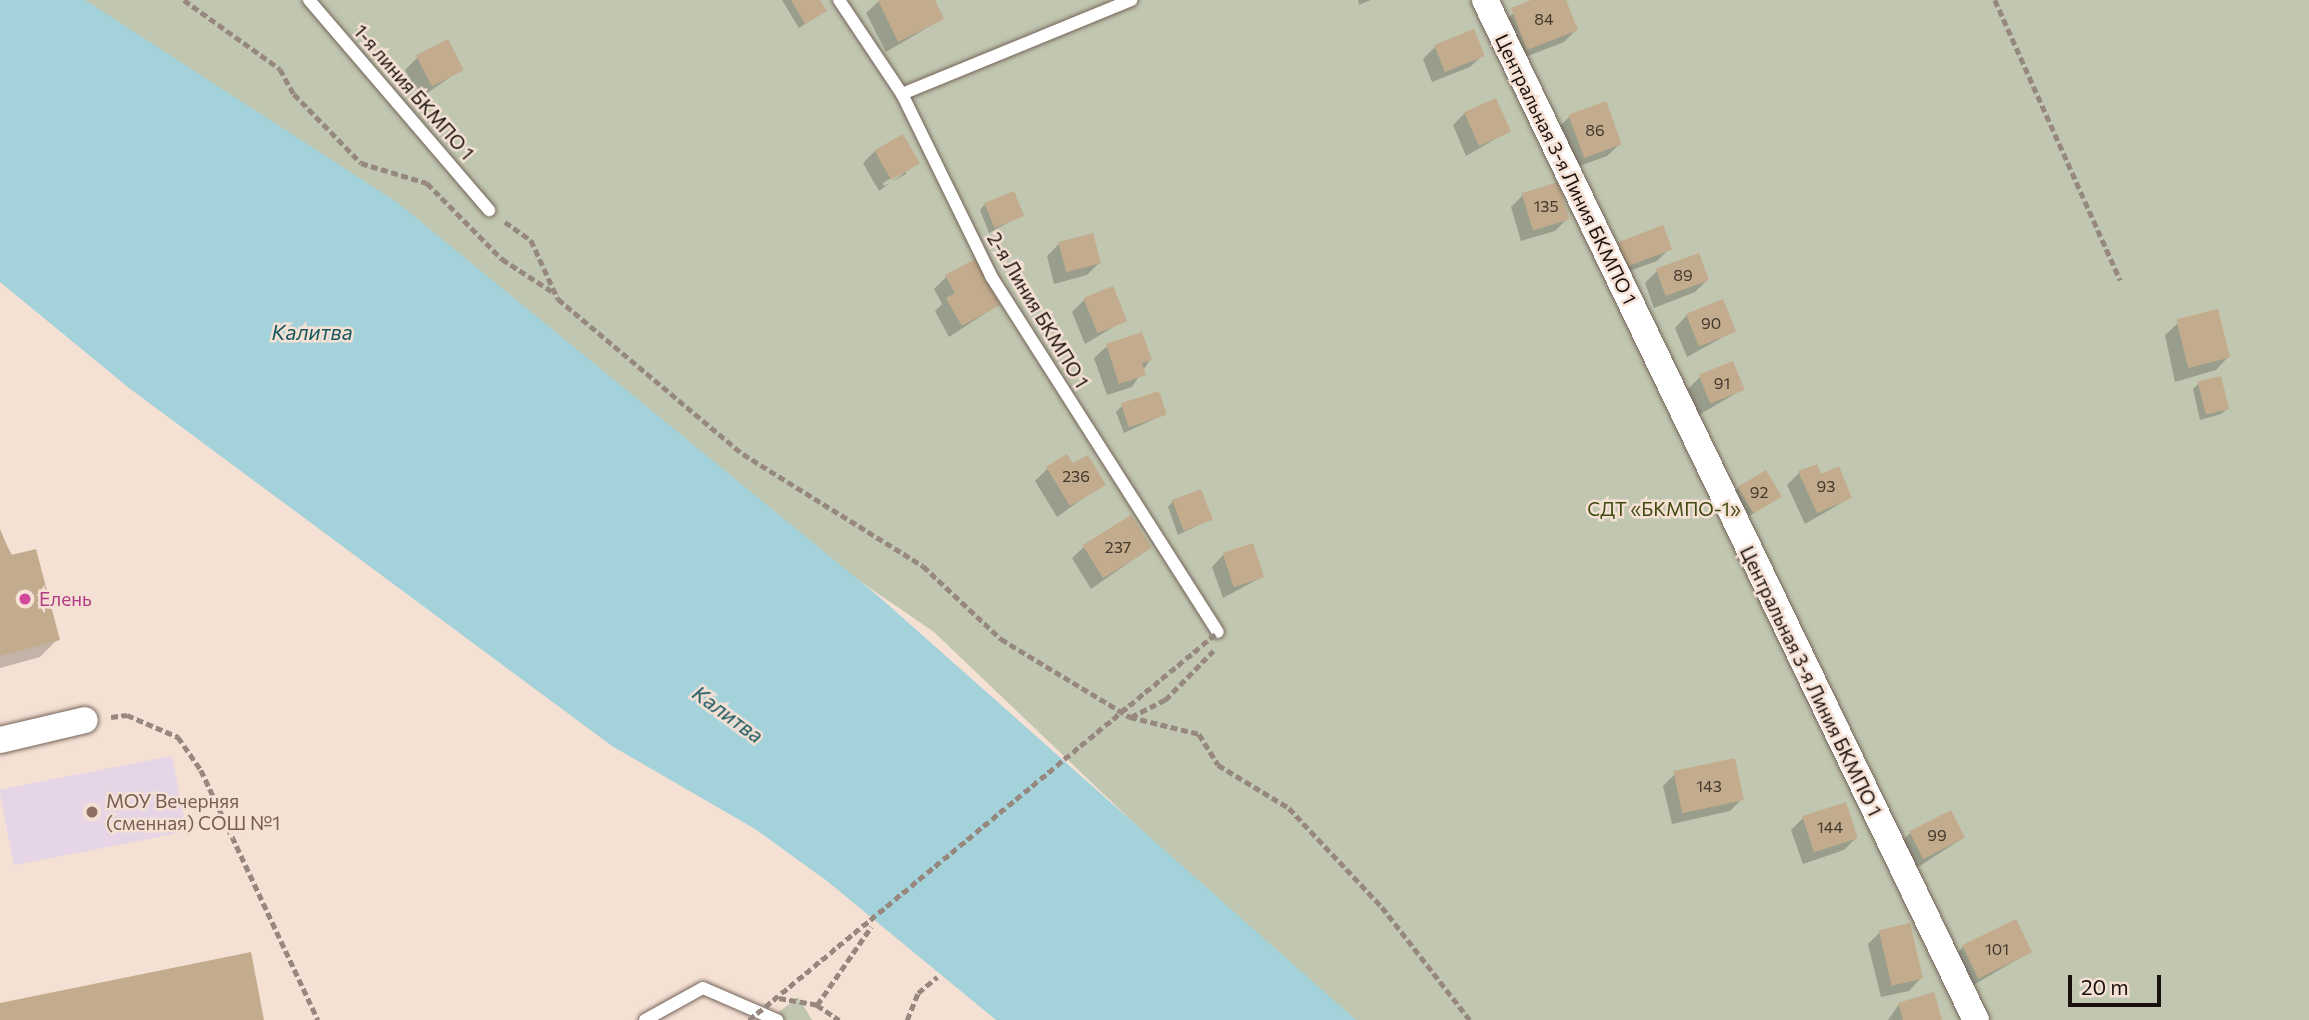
<!DOCTYPE html>
<meta charset="utf-8">
<style>
body{margin:0}
#map{position:relative;width:2309px;height:1020px;overflow:hidden;background:#f5e0d4;font-family:Commissioner,sans-serif}
div>[style]{position:absolute}
.education>*{inset:0;background:#e5d5e7;transform-origin:0 0}
.green>*{inset:0;background:#c0c6b0}
.water>*{inset:0;background:#a4d2da}
.shadow>*{inset:0;background:#0003}
.building>*{inset:0;background:#c3ac8d;transform-origin:0 0}
.path>*{height:4.5px;margin-top:-2.25px;transform-origin:0;background:repeating-linear-gradient(90deg,#97887f 0 7px,transparent 0 10.5px)}
.roads{filter:drop-shadow(0 0 2px #746358) drop-shadow(0 0 2px #746358)}
.service>*{height:12px;margin:-6px;padding:0 6px;transform-origin:6px;border-radius:6px;background:#fff}
.minor>*{height:26px;margin:-13px;padding:0 13px;transform-origin:13px;border-radius:13px;background:#fff}
.path-bridge>*{height:4.5px;margin-top:-2.25px;transform-origin:0;background:repeating-linear-gradient(90deg,#97887f 0 7px,transparent 0 10.5px)}
.dots>*{width:19px;height:19px;translate:-50% -50%;box-sizing:border-box;border:4px solid #f5e0d4;border-radius:50%}
span{translate:-50% -50%;white-space:nowrap;text-align:center;line-height:1.15;-webkit-text-stroke:5px #f5e0d4;paint-order:stroke}
.number-label{font-size:16px;color:#43382d}
.number-label span{-webkit-text-stroke-width:0}
.street-label{font-size:19px;color:#18110d}
.park-label{font-size:19px;color:#3f4a10}
.hotel-label{font-size:19px;color:#b23c85}
.left{translate:0 -50%;text-align:left}
.education-label{font-size:19px;color:#785e54}
.water-label{font-size:21px;color:#165760;font-style:italic}
.scale{position:absolute;left:2068px;top:975px;width:93px;height:32px;box-sizing:border-box;border:4px solid #18110d;border-top:0;padding-left:9px;font-size:21px;line-height:24px;white-space:nowrap;color:#18110d;-webkit-text-stroke:5px #f5e0d4;paint-order:stroke}
</style>
<div id="map">
<div class="education">
<div style="left:172px;top:756px;width:77px;height:176px;rotate:79deg"></div>
</div>
<div class="green">
<div style="clip-path:polygon(83px 0,2309px 0,2309px 1020px,1340px 1020px,934px 632px,705px 475px)"></div>
<div style="clip-path:polygon(798px 997px,812px 1020px,769px 1020px)"></div>
</div>
<div class="water">
<div style="clip-path:polygon(0 0,85px 0,398px 203px,877px 595px,1356px 1020px,996px 1020px,827px 881px,755px 829px,612px 746px,129px 388px,0 282px)"></div>
</div>
<div class="shadow">
<div style="clip-path:polygon(782px 0,818px 0,824px 11px,799px 28px)"></div>
<div style="clip-path:polygon(880px 0,933px 0,942px 19px,886px 52px,866px 13px)"></div>
<div style="clip-path:polygon(1358px 0,1371px 0,1359px 5px)"></div>
<div style="clip-path:polygon(1536px 0,1564px 0,1576px 30px,1564px 42px,1515px 61px,1500px 22px)"></div>
<div style="clip-path:polygon(1435px 47px,1483px 55px,1470px 67px,1432px 82px,1423px 59px)"></div>
<div style="clip-path:polygon(417px 58px,462px 69px,420px 98px,405px 70px)"></div>
<div style="clip-path:polygon(1465px 113px,1509px 131px,1466px 156px,1453px 125px)"></div>
<div style="clip-path:polygon(1569px 117px,1620px 144px,1607px 156px,1571px 169px,1557px 129px)"></div>
<div style="clip-path:polygon(evenodd,875px 151px,918px 163px,879px 191px,863px 163px,875px 151px,906px 170px,906px 174px,884px 186px,883px 183px,906px 170px)"></div>
<div style="clip-path:polygon(1523px 195px,1567px 219px,1555px 231px,1521px 241px,1511px 207px)"></div>
<div style="clip-path:polygon(985px 204px,1022px 215px,989px 233px,980px 210px)"></div>
<div style="clip-path:polygon(1662px 227px,1670px 248px,1657px 261px,1613px 277px,1605px 255px,1617px 243px)"></div>
<div style="clip-path:polygon(1059px 244px,1099px 263px,1087px 275px,1054px 284px,1047px 256px)"></div>
<div style="clip-path:polygon(1657px 271px,1707px 280px,1695px 292px,1654px 308px,1645px 283px)"></div>
<div style="clip-path:polygon(946px 277px,998px 305px,949px 337px,935px 311px,942px 304px,934px 289px)"></div>
<div style="clip-path:polygon(1084px 300px,1125px 320px,1085px 344px,1072px 312px)"></div>
<div style="clip-path:polygon(1687px 315px,1734px 331px,1687px 357px,1675px 328px)"></div>
<div style="clip-path:polygon(2178px 323px,2228px 357px,2216px 370px,2175px 382px,2165px 335px)"></div>
<div style="clip-path:polygon(1107px 346px,1150px 360px,1132px 387px,1107px 395px,1094px 358px)"></div>
<div style="clip-path:polygon(1700px 377px,1743px 389px,1699px 415px,1688px 389px)"></div>
<div style="clip-path:polygon(2199px 383px,2227px 409px,2221px 414px,2200px 420px,2193px 389px)"></div>
<div style="clip-path:polygon(1122px 406px,1165px 414px,1124px 433px,1116px 412px)"></div>
<div style="clip-path:polygon(1072px 466px,1103px 484px,1057px 517px,1035px 481px,1047px 469px)"></div>
<div style="clip-path:polygon(1799px 473px,1850px 498px,1805px 524px,1787px 485px)"></div>
<div style="clip-path:polygon(1738px 488px,1779px 497px,1746px 518px,1733px 493px)"></div>
<div style="clip-path:polygon(1173px 501px,1211px 519px,1178px 535px,1168px 507px)"></div>
<div style="clip-path:polygon(0 533px,58px 639px,40px 657px,0 668px)"></div>
<div style="clip-path:polygon(1085px 546px,1150px 548px,1091px 589px,1072px 558px)"></div>
<div style="clip-path:polygon(1224px 554px,1262px 577px,1223px 598px,1212px 567px)"></div>
<div style="clip-path:polygon(1675px 774px,1742px 799px,1730px 811px,1672px 824px,1663px 786px)"></div>
<div style="clip-path:polygon(1803px 818px,1856px 838px,1844px 850px,1803px 864px,1791px 830px)"></div>
<div style="clip-path:polygon(1910px 833px,1963px 838px,1912px 871px,1898px 845px)"></div>
<div style="clip-path:polygon(1880px 932px,1921px 978px,1909px 991px,1881px 997px,1868px 944px)"></div>
<div style="clip-path:polygon(1963px 947px,2030px 952px,1965px 990px,1951px 960px)"></div>
<div style="clip-path:polygon(1899px 1004px,1941px 1020px,1888px 1020px)"></div>
</div>
<div class="building">
<div style="clip-path:polygon(791px 0,820px 0,827px 11px,805px 24px)"></div>
<div style="clip-path:polygon(878px 0,935px 0,944px 19px,898px 42px)"></div>
<div style="clip-path:polygon(1531px 0,1566px 0,1578px 30px,1527px 50px,1511px 8px)"></div>
<div style="left:1474px;top:29px;width:29px;height:43px;rotate:68deg"></div>
<div style="left:448px;top:39px;width:35px;height:36px;rotate:63deg"></div>
<div style="left:1496px;top:98px;width:37px;height:35px;rotate:66deg"></div>
<div style="left:1606px;top:101px;width:46px;height:40px;rotate:70deg"></div>
<div style="left:903px;top:134px;width:34px;height:33px;rotate:60deg"></div>
<div style="left:1558px;top:182px;width:39px;height:38px;rotate:73deg"></div>
<div style="left:1014px;top:191px;width:27px;height:32px;rotate:68deg"></div>
<div style="left:1663px;top:225px;width:26px;height:50px;rotate:69deg"></div>
<div style="left:1093px;top:233px;width:31px;height:36px;rotate:75deg"></div>
<div style="left:1699px;top:253px;width:29px;height:46px;rotate:70deg"></div>
<div style="clip-path:polygon(975px 259px,1000px 305px,962px 326px,946px 298px,955px 293px,945px 275px)"></div>
<div style="left:1113px;top:286px;width:38px;height:32px;rotate:68deg"></div>
<div style="left:1723px;top:299px;width:35px;height:40px;rotate:68deg"></div>
<div style="left:2218px;top:309px;width:50px;height:43px;rotate:76deg"></div>
<div style="clip-path:polygon(1142px 332px,1152px 360px,1142px 363px,1146px 375px,1119px 384px,1106px 344px)"></div>
<div style="left:1733px;top:361px;width:31px;height:37px;rotate:68deg"></div>
<div style="left:2221px;top:376px;width:34px;height:24px;rotate:76deg"></div>
<div style="left:1159px;top:391px;width:25px;height:40px;rotate:72deg"></div>
<div style="clip-path:polygon(1067px 454px,1073px 463px,1088px 455px,1106px 485px,1070px 506px,1046px 467px)"></div>
<div style="clip-path:polygon(1817px 464px,1821px 474px,1839px 466px,1852px 498px,1817px 513px,1798px 471px)"></div>
<div style="left:1766px;top:470px;width:31px;height:33px;rotate:59deg"></div>
<div style="left:1201px;top:489px;width:33px;height:31px;rotate:69deg"></div>
<div style="left:1131px;top:515px;width:39px;height:57px;rotate:58deg"></div>
<div style="clip-path:polygon(0 529px,11px 555px,36px 549px,60px 640px,0 656px)"></div>
<div style="left:1253px;top:543px;width:36px;height:32px;rotate:72deg"></div>
<div style="left:1735px;top:758px;width:43px;height:63px;rotate:78deg"></div>
<div style="left:1846px;top:802px;width:38px;height:46px;rotate:72deg"></div>
<div style="left:1951px;top:810px;width:31px;height:47px;rotate:63deg"></div>
<div style="left:2016px;top:919px;width:37px;height:60px;rotate:64deg"></div>
<div style="left:1910px;top:923px;width:57px;height:32px;rotate:77deg"></div>
<div style="clip-path:polygon(251px 952px,264px 1020px,0 1020px,0 1003px)"></div>
<div style="clip-path:polygon(1934px 992px,1942px 1020px,1903px 1020px,1898px 1003px)"></div>
</div>
<div class="path">
<div style="left:184px;top:0;width:118px;rotate:35.7deg"></div>
<div style="left:280px;top:69px;width:29px;rotate:61deg"></div>
<div style="left:294px;top:94px;width:96px;rotate:45.8deg"></div>
<div style="left:361px;top:163px;width:69px;rotate:16.9deg"></div>
<div style="left:427px;top:183px;width:107px;rotate:45.4deg"></div>
<div style="left:502px;top:259px;width:61px;rotate:32.9deg"></div>
<div style="left:1995px;top:0;width:307px;rotate:65.9deg"></div>
<div style="left:505px;top:222px;width:32px;rotate:35deg"></div>
<div style="left:531px;top:240px;width:65px;rotate:65.4deg"></div>
<div style="left:558px;top:299px;width:241px;rotate:40deg"></div>
<div style="left:743px;top:454px;width:212px;rotate:31.9deg"></div>
<div style="left:923px;top:566px;width:107px;rotate:43.1deg"></div>
<div style="left:1001px;top:639px;width:151px;rotate:31.2deg"></div>
<div style="left:1130px;top:717px;width:71px;rotate:13.8deg"></div>
<div style="left:1199px;top:734px;width:36px;rotate:58deg"></div>
<div style="left:1218px;top:765px;width:83px;rotate:31.2deg"></div>
<div style="left:1289px;top:808px;width:136px;rotate:46.8deg"></div>
<div style="left:1382px;top:907px;width:143px;rotate:52.1deg"></div>
<div style="left:111px;top:717px;width:16px;rotate:-7deg"></div>
<div style="left:127px;top:715px;width:56px;rotate:23.3deg"></div>
<div style="left:178px;top:737px;width:40px;rotate:55.1deg"></div>
<div style="left:201px;top:770px;width:276px;rotate:64.9deg"></div>
<div style="left:1131px;top:717px;width:38px;rotate:-27deg"></div>
<div style="left:1165px;top:700px;width:69px;rotate:-45.6deg"></div>
<div style="left:779px;top:998px;width:39px;rotate:10deg"></div>
<div style="left:817px;top:1005px;width:27px;rotate:34deg"></div>
<div style="left:817px;top:1005px;width:95px;rotate:-55.3deg"></div>
<div style="left:907px;top:1020px;width:29px;rotate:-68deg"></div>
<div style="left:918px;top:993px;width:25px;rotate:-40deg"></div>
</div>
<div class="roads">
<div class="service">
<div style="left:309px;top:0;width:277px;rotate:49.4deg"></div>
<div style="left:839px;top:0;width:113px;rotate:56.2deg"></div>
<div style="left:902px;top:94px;width:203px;rotate:63.9deg"></div>
<div style="left:991px;top:276px;width:422px;rotate:57.5deg"></div>
<div style="left:902px;top:94px;width:248px;rotate:-22.3deg"></div>
<div style="left:645px;top:1020px;width:66px;rotate:-28.9deg"></div>
<div style="left:703px;top:988px;width:81px;rotate:23.4deg"></div>
</div>
<div class="minor">
<div style="left:1485px;top:0;width:1132px;rotate:64.3deg"></div>
<div style="left:0;top:740px;width:87px;rotate:-13.2deg"></div>
</div>
</div>
<div class="path-bridge">
<div style="left:749px;top:1020px;width:609px;rotate:-39.6deg"></div>
</div>
<div class="dots">
<div style="left:25px;top:599px;background:#d1479c"></div>
<div style="left:92px;top:812px;background:#8d6e63"></div>
</div>
<div class="number-label">
<span style="left:1544px;top:19px">84</span>
<span style="left:1595px;top:130px">86</span>
<span style="left:1546px;top:206px">135</span>
<span style="left:1683px;top:275px">89</span>
<span style="left:1711px;top:323px">90</span>
<span style="left:1722px;top:383px">91</span>
<span style="left:1076px;top:476px">236</span>
<span style="left:1826px;top:486px">93</span>
<span style="left:1759px;top:492px">92</span>
<span style="left:1118px;top:547px">237</span>
<span style="left:1709px;top:786px">143</span>
<span style="left:1830px;top:827px">144</span>
<span style="left:1937px;top:835px">99</span>
<span style="left:1997px;top:949px">101</span>
</div>
<div class="street-label">
<span style="left:414px;top:92px;rotate:49deg">1-я линия БКМПО 1</span>
<span style="left:1566px;top:169px;rotate:64deg">Центральная 3-я Линия БКМПО 1</span>
<span style="left:1038px;top:310px;rotate:59deg">2-я Линия БКМПО 1</span>
<span style="left:1811px;top:681px;rotate:64deg">Центральная 3-я Линия БКМПО 1</span>
</div>
<div class="park-label">
<span style="left:1664px;top:509px">СДТ «БКМПО-1»</span>
</div>
<div class="hotel-label">
<span class="left" style="left:39px;top:599px">Елень</span>
</div>
<div class="education-label">
<span class="left" style="left:106px;top:812px">МОУ Вечерняя<br>(сменная) СОШ №1</span>
</div>
<div class="water-label">
<span style="left:312px;top:332px">Калитва</span>
<span style="left:728px;top:714px;rotate:36deg">Калитва</span>
</div>
<div class="scale">20 m</div>
</div>
